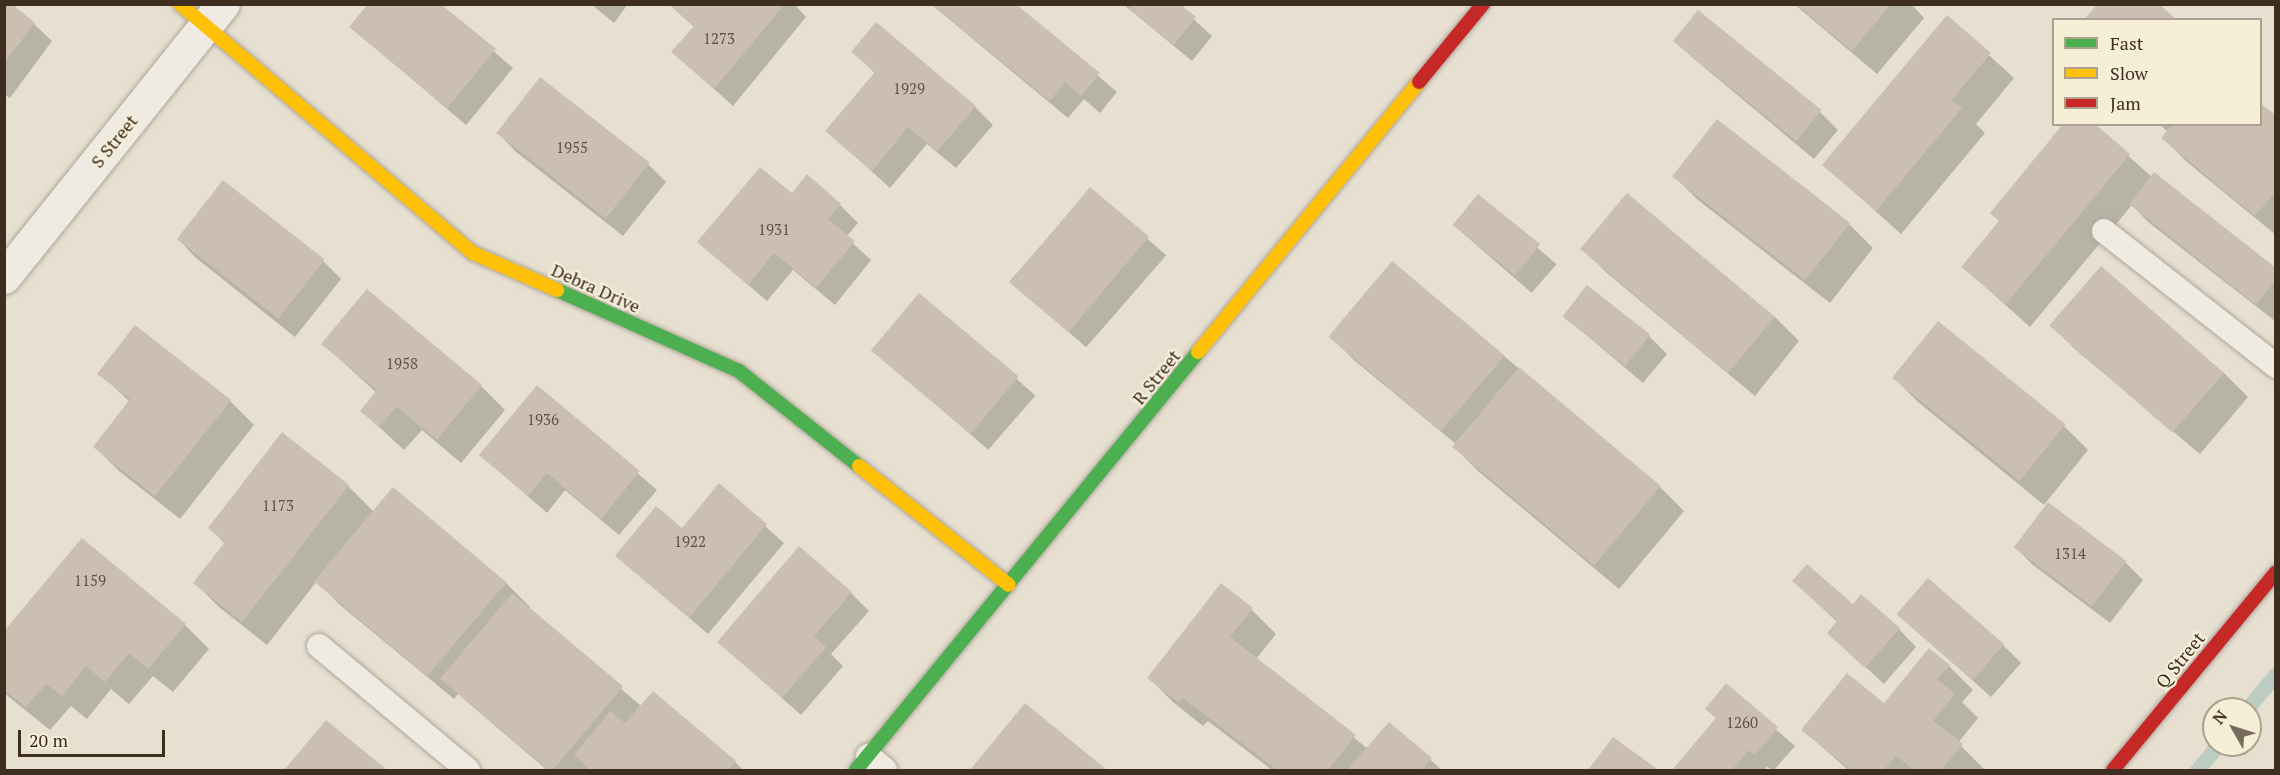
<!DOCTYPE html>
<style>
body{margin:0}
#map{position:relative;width:2280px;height:775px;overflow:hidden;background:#e7e0d1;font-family:"PT Serif",serif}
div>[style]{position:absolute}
.shadow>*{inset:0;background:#0003;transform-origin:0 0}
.stream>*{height:15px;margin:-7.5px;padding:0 7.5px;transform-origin:7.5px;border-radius:7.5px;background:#bcccc2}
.building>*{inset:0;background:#cbbfb2;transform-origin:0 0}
.roads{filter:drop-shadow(0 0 2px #ada599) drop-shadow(0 0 2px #ada599)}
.lane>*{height:24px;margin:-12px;padding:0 12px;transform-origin:12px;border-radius:12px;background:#efebe3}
.street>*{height:33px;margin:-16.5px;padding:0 16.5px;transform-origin:16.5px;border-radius:16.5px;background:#efebe3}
.fast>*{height:14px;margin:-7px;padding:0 7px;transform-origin:7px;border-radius:7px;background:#4caf50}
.slow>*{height:14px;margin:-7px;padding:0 7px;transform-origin:7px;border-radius:7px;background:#ffc107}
.jam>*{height:14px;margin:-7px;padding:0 7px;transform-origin:7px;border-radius:7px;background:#c62828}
span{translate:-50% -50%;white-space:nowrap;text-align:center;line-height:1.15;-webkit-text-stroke:4.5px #f7eed8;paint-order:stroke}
.number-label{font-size:15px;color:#605244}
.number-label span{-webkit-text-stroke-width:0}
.street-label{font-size:18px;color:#3d2e20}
.frame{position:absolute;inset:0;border:6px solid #3d2e20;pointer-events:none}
.legend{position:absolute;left:2052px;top:18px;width:210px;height:108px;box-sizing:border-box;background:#f7eed8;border:2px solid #ada18e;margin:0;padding:8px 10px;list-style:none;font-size:18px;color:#3d2e20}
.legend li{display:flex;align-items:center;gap:12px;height:30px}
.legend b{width:30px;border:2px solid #ada18e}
.north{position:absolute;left:2202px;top:697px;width:60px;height:60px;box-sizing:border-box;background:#f7eed8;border:2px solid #ada18e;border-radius:50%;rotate:309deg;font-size:16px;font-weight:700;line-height:24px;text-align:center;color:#3d2e20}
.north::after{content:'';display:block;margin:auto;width:21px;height:27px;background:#786c5e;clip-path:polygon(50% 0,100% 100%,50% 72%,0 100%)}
.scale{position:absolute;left:18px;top:730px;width:147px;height:27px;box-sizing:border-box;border:3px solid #3d2e20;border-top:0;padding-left:8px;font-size:18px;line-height:21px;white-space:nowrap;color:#3d2e20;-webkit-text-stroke:4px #f7eed8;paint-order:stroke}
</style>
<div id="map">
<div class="shadow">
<div style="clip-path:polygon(4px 4px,34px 24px,52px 41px,10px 98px,4px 94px)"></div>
<div style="clip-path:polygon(369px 4px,439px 4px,513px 68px,466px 125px,351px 27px)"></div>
<div style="clip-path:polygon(591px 4px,628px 4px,614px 23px)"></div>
<div style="clip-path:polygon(669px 4px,794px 4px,806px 17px,733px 106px,673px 52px,694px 27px)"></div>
<div style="clip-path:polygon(931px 4px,1014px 4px,1117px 92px,1100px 113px,1084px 99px,1068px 118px)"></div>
<div style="clip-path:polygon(1123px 4px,1177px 4px,1212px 36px,1192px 61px)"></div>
<div style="clip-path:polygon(1794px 4px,1911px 4px,1924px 18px,1877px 74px)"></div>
<div style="clip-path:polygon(1947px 17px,2014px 78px,1976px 124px,1985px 133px,1901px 234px,1824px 165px)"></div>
<div style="clip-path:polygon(1675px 41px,1820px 112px,1838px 130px,1814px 159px,1693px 58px)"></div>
<div style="clip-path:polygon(853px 52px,975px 107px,993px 125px,956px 168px,927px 144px,890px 188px,827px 131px,876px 74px)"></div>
<div style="clip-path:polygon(2276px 117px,2276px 235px,2187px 162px,2163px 138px,2168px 132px,2159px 124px,2260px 124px)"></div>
<div style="clip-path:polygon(1718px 121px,1849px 224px,1873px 248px,1830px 303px,1698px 200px,1674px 176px)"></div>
<div style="clip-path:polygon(2092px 124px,2152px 177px,2276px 270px,2275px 321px,2148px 222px,2132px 205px,2030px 327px,1963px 267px)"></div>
<div style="clip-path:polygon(498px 133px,648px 164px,666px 182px,623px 236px,515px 151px)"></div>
<div style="clip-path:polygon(223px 182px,323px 261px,341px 279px,295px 337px,195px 257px,178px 239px)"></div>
<div style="left:1090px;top:189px;width:101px;height:122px;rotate:41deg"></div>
<div style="clip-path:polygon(792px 195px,840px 205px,858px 223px,846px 237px,871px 260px,835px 305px,793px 270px,767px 301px,699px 242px)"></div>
<div style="left:1478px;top:196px;width:104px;height:38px;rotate:41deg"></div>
<div style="clip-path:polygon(1628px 196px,1775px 317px,1799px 341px,1755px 396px,1608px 274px,1584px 250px)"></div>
<div style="left:920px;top:295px;width:153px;height:72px;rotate:41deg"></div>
<div style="clip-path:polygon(1564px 316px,1649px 336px,1667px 354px,1643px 383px)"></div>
<div style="clip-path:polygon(2052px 326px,2224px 373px,2248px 397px,2200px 454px,2076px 350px)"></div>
<div style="clip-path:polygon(136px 327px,230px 401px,254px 425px,180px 519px,119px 471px,95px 447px,130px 402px,99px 373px)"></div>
<div style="clip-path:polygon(1331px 337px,1504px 356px,1660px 487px,1684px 511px,1619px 589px,1478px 471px,1454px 447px,1456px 444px,1355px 361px)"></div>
<div style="clip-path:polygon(323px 344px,481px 386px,505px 410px,461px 463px,422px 430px,404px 450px,362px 411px,377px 393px)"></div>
<div style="clip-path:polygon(1894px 378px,2064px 426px,2088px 450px,2044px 505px,1918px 402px)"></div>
<div style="clip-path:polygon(537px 387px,657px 490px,619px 535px,565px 490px,547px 513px,481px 455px)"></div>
<div style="clip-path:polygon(282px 435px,348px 486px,374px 512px,393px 489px,506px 583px,530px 607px,529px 609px,641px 706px,735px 762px,743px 770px,547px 770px,458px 694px,454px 699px,340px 605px,317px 581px,267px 645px,219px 607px,195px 583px,225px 544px,210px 528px)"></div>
<div style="clip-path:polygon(719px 485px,784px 543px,708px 634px,617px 556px,682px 530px)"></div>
<div style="clip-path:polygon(2015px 547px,2125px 562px,2143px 580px,2110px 623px,2033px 565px)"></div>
<div style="clip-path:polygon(1794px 581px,1853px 606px,1899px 629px,1916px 647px,1884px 684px,1829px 633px,1838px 623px)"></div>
<div style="clip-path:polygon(1221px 585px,1252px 610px,1276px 634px,1256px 659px,1368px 749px,1389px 724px,1442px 770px,1272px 770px,1208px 721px,1203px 726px,1173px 702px,1149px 678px)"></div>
<div style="clip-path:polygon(851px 593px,869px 611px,831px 654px,843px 666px,801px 715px,719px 642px)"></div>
<div style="clip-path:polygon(1900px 615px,2003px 645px,2021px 663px,1991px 697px)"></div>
<div style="clip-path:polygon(185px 625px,209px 649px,173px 692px,153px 676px,129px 704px,111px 689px,87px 719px,71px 706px,50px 730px,4px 693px,4px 634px)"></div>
<div style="clip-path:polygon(1949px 666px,1973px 690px,1962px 702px,1978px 718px,1958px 743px,1985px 770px,1848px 770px,1803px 730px,1884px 705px)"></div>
<div style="clip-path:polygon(1726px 686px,1795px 746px,1774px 770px,1767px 767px,1764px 770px,1674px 770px,1717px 719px)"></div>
<div style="clip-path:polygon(1026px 705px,1105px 770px,972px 770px)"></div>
<div style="clip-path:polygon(326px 722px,385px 770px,286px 770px)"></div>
<div style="clip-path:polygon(1613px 739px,1657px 770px,1590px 770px)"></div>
</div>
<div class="stream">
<div style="left:2247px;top:709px;width:45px;rotate:-50.4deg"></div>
<div style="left:2197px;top:770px;width:33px;rotate:-50deg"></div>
</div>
<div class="building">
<div style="clip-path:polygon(4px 4px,12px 4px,35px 23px,4px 63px)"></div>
<div style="clip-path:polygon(668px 4px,785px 4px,714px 89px,671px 52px,694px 26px)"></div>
<div style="clip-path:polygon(1128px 4px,1180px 4px,1196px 17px,1174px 45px,1129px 9px,1130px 7px)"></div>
<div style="clip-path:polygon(1796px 4px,1891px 4px,1852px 51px)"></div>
<div style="clip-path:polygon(2097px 4px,2159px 4px,2177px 20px,2084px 20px)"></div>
<div style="clip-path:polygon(367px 5px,442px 5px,496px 49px,447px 108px,349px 27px)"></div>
<div style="clip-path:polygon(933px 5px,1017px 5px,1100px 73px,1081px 96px,1065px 82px,1050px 101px)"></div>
<div style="left:1698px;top:10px;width:159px;height:40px;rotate:39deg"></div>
<div style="clip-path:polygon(1947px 15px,1991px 53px,1952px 100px,1962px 108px,1876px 211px,1822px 165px)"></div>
<div style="clip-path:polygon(876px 22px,976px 106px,937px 151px,908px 127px,872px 171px,825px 131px,875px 72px,851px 52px)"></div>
<div style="left:540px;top:77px;width:139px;height:71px;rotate:38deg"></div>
<div style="clip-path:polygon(2260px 103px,2276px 115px,2276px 191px,2255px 216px,2161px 138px,2172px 124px,2260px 124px)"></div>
<div style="left:1717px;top:119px;width:169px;height:73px;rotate:38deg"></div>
<div style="clip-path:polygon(2063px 124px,2095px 124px,2130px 154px,2006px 304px,1961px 267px,1999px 221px,1990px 213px)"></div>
<div style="clip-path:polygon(760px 167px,792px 193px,807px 174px,841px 204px,828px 219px,855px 241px,816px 288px,774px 253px,748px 285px,697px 242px)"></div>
<div style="clip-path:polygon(2154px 172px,2276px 268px,2276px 280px,2256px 305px,2129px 204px)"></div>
<div style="left:223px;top:180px;width:129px;height:75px;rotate:38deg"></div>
<div style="left:1090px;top:187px;width:77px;height:125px;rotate:40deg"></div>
<div style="left:1627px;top:193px;width:193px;height:73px;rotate:40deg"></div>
<div style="left:1478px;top:194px;width:80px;height:40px;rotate:39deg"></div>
<div style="left:1392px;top:261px;width:147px;height:99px;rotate:40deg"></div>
<div style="left:2101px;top:266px;width:163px;height:79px;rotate:41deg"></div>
<div style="left:1587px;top:285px;width:80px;height:40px;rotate:38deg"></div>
<div style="clip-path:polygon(367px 289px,482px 385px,437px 440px,397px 407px,379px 427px,360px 411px,377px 390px,321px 344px)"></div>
<div style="left:919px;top:293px;width:130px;height:75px;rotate:40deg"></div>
<div style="left:1938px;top:321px;width:164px;height:73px;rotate:39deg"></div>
<div style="clip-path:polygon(135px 325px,231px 400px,155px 496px,93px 447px,130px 399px,97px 374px)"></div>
<div style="left:1519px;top:367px;width:185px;height:104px;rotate:40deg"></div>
<div style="clip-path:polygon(537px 385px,640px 471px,601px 519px,547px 473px,528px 496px,479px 455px)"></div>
<div style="clip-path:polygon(282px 432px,349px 485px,242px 622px,193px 583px,225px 542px,208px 528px)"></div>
<div style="clip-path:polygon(719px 483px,767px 524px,689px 618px,615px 556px,656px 506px,682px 528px)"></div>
<div style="left:393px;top:487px;width:148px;height:123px;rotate:40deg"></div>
<div style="left:2048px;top:502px;width:98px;height:57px;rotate:37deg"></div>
<div style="clip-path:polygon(82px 538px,186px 624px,148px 669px,129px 653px,105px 682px,86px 666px,62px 696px,46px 684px,26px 707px,4px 690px,4px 631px)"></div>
<div style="clip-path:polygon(799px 546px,852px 592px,814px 636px,826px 647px,782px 698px,717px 642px)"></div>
<div style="clip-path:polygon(1807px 564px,1853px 604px,1861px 594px,1900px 628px,1865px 668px,1827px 633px,1837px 621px,1792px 581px)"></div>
<div style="left:1928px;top:578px;width:101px;height:48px;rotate:41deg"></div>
<div style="clip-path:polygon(1221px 583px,1253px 608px,1230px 637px,1356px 735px,1328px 770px,1277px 770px,1183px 698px,1179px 703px,1147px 678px)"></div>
<div style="left:512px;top:593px;width:145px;height:112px;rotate:40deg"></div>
<div style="clip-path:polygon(1929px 648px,1950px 665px,1937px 679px,1955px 693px,1933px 721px,1963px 744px,1941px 770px,1914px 770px,1896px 756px,1884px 770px,1851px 770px,1801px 730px,1847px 673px,1884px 703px)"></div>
<div style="clip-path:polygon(1726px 683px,1778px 727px,1755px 755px,1749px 750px,1732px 770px,1672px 770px,1716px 718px,1705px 709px)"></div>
<div style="clip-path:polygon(653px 691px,736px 761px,728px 770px,586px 770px,588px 768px,574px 755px,610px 711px,625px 723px)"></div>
<div style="clip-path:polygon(1025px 703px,1107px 770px,970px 770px)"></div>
<div style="clip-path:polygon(326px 720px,387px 770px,284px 770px)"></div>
<div style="clip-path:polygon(1389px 722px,1432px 758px,1421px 770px,1347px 770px)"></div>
<div style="clip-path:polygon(1613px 737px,1656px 768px,1654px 770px,1588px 770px)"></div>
</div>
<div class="roads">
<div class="lane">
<div style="left:2104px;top:231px;width:219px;rotate:38.1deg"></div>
<div style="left:319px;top:646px;width:194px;rotate:39.8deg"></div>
<div style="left:868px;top:756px;width:22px;rotate:39deg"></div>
</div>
<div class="street">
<div style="left:4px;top:277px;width:350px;rotate:-51.3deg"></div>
</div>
<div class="fast">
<div style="left:557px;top:290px;width:199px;rotate:24deg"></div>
<div style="left:739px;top:371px;width:153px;rotate:38.4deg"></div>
<div style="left:856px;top:770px;width:540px;rotate:-50.71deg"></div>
</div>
<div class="slow">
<div style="left:180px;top:4px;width:385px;rotate:40.4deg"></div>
<div style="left:473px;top:253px;width:92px;rotate:23.8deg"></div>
<div style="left:1198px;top:352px;width:349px;rotate:-50.7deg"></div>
<div style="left:859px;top:466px;width:191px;rotate:38.4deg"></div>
</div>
<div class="jam">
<div style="left:1419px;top:82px;width:101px;rotate:-50.6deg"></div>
<div style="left:2113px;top:770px;width:256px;rotate:-50.5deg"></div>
</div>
</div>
<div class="number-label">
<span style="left:719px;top:39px">1273</span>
<span style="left:909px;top:89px">1929</span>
<span style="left:572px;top:148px">1955</span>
<span style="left:774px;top:230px">1931</span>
<span style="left:402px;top:364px">1958</span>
<span style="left:543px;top:420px">1936</span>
<span style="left:278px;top:506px">1173</span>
<span style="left:690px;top:542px">1922</span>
<span style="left:2070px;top:554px">1314</span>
<span style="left:90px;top:581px">1159</span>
<span style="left:1742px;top:723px">1260</span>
</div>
<div class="street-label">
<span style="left:114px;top:141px;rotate:-51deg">S Street</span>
<span style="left:596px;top:288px;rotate:24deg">Debra Drive</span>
<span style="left:1156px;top:377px;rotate:-51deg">R Street</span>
<span style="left:2180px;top:660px;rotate:-51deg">Q Street</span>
</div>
<div class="frame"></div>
<ul class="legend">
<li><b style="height:8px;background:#4caf50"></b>Fast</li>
<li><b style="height:8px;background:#ffc107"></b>Slow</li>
<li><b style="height:8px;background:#c62828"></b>Jam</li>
</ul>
<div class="north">N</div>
<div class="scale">20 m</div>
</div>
